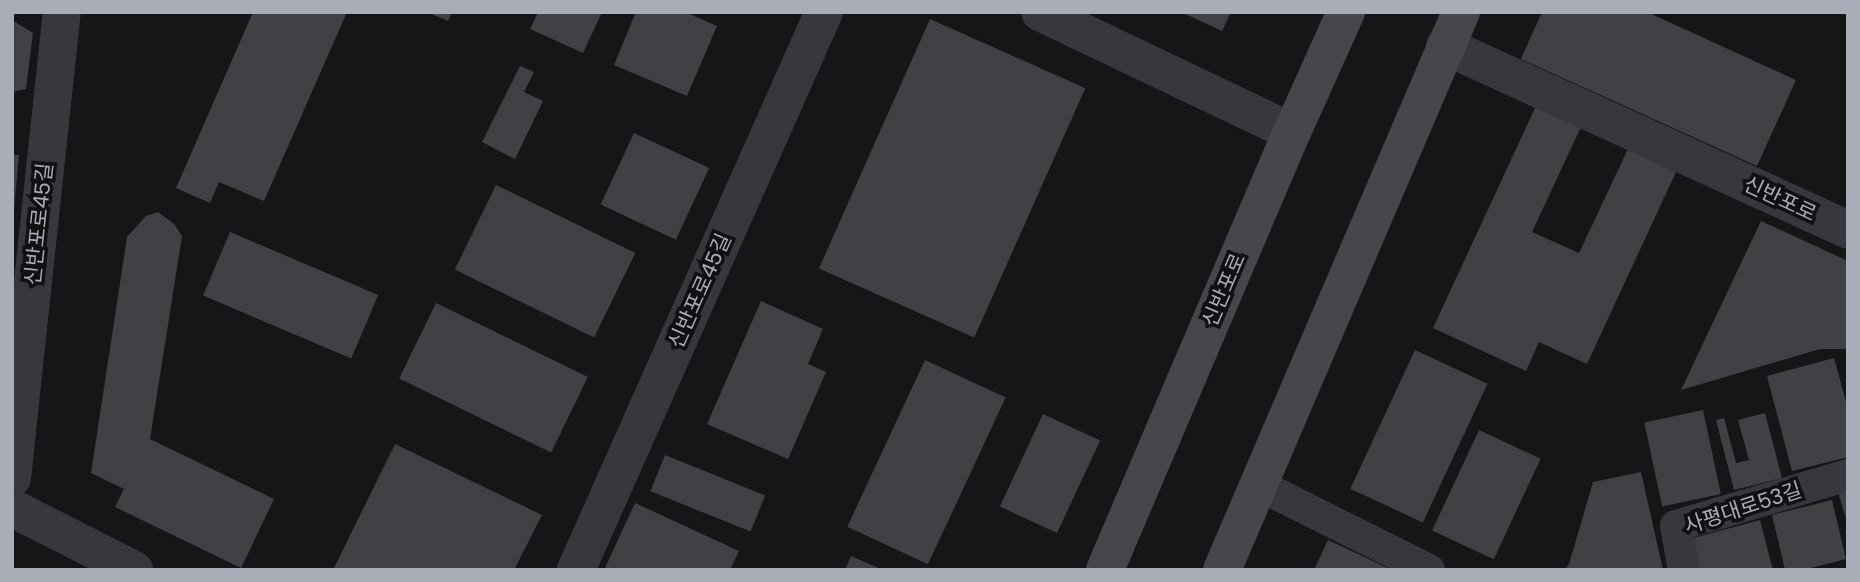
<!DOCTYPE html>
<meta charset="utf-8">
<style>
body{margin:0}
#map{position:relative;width:1860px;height:582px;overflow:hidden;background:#161618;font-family:Poppins,"Noto Sans KR",sans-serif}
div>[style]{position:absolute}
.building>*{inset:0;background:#404145;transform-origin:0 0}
.lane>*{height:32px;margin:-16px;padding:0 16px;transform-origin:16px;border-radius:16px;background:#37383d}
.street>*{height:38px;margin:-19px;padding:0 19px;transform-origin:19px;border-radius:19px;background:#37383d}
.secondary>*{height:38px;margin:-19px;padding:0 19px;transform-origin:19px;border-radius:19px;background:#45474d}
span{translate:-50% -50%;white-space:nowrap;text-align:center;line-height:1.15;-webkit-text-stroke:7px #111113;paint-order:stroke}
.street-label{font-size:21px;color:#a8adb8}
.frame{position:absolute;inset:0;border:14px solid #a8adb8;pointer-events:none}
</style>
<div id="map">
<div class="building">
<div style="clip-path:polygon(253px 12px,347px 12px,264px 201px,219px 182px,210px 203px,176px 188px)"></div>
<div style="clip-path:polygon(427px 12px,452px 12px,448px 21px)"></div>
<div style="clip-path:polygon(538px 12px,602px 12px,583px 53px,530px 29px)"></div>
<div style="clip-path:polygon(636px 12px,685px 12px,717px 26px,687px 96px,614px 65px)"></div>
<div style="clip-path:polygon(1181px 12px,1231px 12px,1222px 31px)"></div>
<div style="clip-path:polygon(1542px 12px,1647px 12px,1796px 80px,1757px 166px,1521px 59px)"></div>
<div style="left:930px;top:19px;width:170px;height:273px;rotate:24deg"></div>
<div style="clip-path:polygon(12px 20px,33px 33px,26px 89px,12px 92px)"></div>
<div style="clip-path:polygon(520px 66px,534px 72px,524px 92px,543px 101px,515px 159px,482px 142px)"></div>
<div style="clip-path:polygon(1536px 106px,1581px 127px,1532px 232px,1579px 253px,1628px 149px,1676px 172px,1587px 364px,1539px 342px,1526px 371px,1433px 328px)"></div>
<div style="left:634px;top:133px;width:83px;height:79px;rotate:25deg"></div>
<div style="clip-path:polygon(12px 155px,19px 155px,14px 208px,12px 208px)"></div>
<div style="left:496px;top:185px;width:155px;height:94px;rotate:26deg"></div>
<div style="clip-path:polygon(158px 212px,174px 224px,182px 236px,150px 439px,274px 499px,241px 568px,115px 507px,124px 489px,91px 473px,127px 237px,146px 216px)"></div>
<div style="clip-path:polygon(1761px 221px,1848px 261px,1848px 349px,1820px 349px,1681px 390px)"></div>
<div style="left:230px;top:232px;width:161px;height:69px;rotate:23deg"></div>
<div style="clip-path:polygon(761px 301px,823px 329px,808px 364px,826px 372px,788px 459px,707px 424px)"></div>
<div style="left:436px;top:303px;width:169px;height:84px;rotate:26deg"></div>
<div style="left:1415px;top:350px;width:80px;height:153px;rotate:25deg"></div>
<div style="clip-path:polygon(1834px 358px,1848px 409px,1848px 457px,1792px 471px,1767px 376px)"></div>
<div style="left:925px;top:360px;width:89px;height:184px;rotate:25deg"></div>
<div style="left:1703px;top:410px;width:86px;height:60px;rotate:78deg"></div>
<div style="clip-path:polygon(1765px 413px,1782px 478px,1734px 490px,1716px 420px,1724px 418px,1736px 463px,1749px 460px,1738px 420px)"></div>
<div style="left:1043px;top:414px;width:63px;height:102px;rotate:25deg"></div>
<div style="left:1479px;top:430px;width:68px;height:111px;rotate:25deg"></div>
<div style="clip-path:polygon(395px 444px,542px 515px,514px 570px,333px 570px)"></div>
<div style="left:665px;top:455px;width:108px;height:39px;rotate:22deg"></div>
<div style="clip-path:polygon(1641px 472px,1663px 570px,1564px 570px,1569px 564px,1593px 482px)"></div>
<div style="clip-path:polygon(1848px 489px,1848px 521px,1847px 522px,1838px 492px)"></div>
<div style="clip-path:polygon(1832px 500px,1846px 559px,1803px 570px,1785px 570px,1772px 515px)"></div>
<div style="clip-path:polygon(635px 503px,739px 551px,730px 570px,604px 570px)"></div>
<div style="clip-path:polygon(1760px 520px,1773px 570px,1698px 570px,1690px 539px)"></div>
<div style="clip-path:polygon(1328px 540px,1392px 570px,1314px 570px)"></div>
<div style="clip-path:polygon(851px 556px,883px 570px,845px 570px)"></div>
</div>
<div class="lane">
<div style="left:1261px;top:486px;width:188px;rotate:26.6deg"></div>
<div style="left:1684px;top:570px;width:45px;rotate:-100.3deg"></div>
<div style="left:1676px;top:526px;width:179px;rotate:-16.5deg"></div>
</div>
<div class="street">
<div style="left:1040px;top:12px;width:279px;rotate:25.5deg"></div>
<div style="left:1445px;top:46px;width:443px;rotate:24.5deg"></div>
<div style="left:12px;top:478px;width:469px;rotate:-83.9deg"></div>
<div style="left:12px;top:508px;width:137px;rotate:26.9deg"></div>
<div style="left:576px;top:570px;width:611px;rotate:-66.04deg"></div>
</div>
<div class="secondary">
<div style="left:1105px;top:570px;width:476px;rotate:-66.9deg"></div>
<div style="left:1292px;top:132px;width:132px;rotate:-65.8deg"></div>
<div style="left:1222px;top:570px;width:607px;rotate:-66.81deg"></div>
</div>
<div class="street-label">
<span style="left:1780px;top:199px;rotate:25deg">신반포로</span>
<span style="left:39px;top:224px;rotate:-84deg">신반포로45길</span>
<span style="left:1224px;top:290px;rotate:-67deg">신반포로</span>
<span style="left:700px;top:291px;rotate:-66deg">신반포로45길</span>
<span style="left:1743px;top:508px;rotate:-18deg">사평대로53길</span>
</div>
<div class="frame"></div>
</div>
